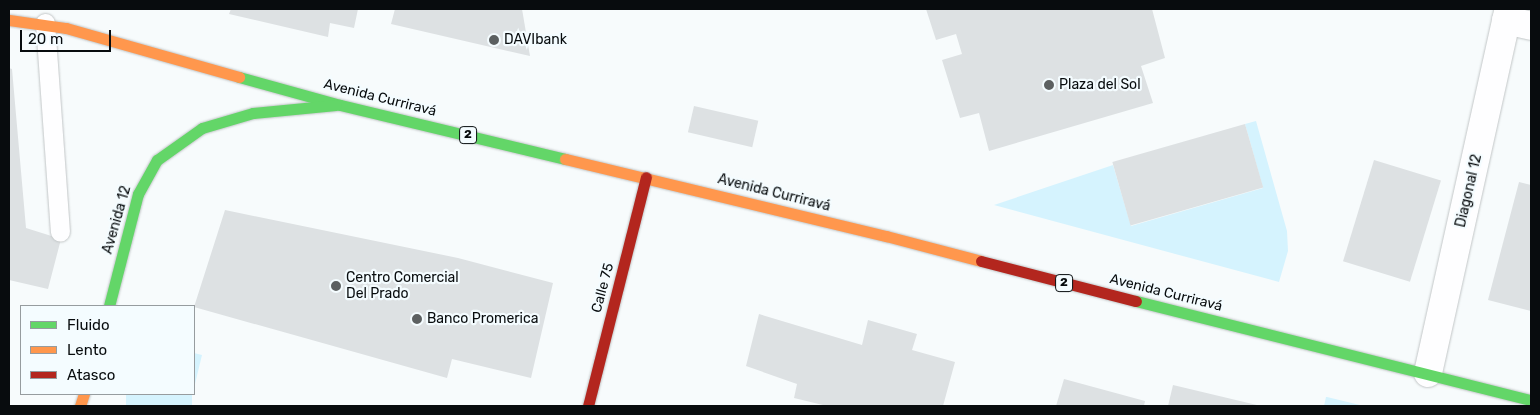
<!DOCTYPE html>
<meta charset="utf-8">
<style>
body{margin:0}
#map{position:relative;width:1540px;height:415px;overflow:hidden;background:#f7fbfc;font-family:Rubik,sans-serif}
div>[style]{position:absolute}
.green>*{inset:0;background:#d5f3fe;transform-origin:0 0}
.building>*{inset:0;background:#dde1e3;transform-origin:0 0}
.roads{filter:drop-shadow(0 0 1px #c2c6c7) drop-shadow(0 0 1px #c2c6c7)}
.lane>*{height:19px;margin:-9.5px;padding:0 9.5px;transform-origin:9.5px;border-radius:9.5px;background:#fefeff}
.street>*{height:28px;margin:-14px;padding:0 14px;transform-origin:14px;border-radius:14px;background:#fefeff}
.fast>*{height:11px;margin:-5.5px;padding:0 5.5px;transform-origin:5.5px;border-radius:5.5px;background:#63d668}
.slow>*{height:11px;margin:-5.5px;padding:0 5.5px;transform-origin:5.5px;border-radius:5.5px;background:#ff974d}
.jam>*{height:11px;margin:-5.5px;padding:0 5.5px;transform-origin:5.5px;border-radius:5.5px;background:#b3261e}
.dots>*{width:14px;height:14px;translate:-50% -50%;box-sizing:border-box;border:2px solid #f4fcff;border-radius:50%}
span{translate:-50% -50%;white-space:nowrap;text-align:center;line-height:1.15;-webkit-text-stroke:4.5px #f4fcff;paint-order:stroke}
.shield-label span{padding:1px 4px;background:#f4fcff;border:1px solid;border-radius:4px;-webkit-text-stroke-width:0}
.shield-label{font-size:12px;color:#080c0e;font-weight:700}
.poi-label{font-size:14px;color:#080c0e}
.left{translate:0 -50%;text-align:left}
.street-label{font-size:14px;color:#080c0e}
.frame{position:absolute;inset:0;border:10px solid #080c0e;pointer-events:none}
.legend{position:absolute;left:20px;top:305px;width:175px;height:90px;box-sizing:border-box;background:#f4fcff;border:1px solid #969c9f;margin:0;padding:6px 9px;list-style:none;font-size:15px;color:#080c0e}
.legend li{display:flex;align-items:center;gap:10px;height:25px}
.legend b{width:25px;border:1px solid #969c9f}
.scale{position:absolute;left:20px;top:30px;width:91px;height:22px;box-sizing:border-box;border:2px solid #080c0e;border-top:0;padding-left:6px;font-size:15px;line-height:18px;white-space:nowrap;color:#080c0e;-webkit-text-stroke:4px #f4fcff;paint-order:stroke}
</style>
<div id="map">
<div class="green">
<div style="clip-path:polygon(1256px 121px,1287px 231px,1288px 251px,1279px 282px,994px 205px,1113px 165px,1131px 226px,1263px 188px,1245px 124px)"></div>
<div style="clip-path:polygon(194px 353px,202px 355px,194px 388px)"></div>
<div style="left:126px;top:394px;width:66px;height:12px"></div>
<div style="clip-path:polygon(1326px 397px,1327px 397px,1364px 406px,1324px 406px)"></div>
</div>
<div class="building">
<div style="clip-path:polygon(231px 9px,358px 9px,354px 28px,330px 23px,328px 37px,229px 14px)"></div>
<div style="clip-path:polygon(395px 9px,522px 9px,530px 56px,391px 24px)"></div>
<div style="clip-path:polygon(926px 9px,1152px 9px,1165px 58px,1141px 66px,1153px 103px,989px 151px,979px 113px,960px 118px,942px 60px,962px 54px,956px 34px,936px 40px)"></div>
<div style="clip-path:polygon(9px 68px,12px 69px,26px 228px,61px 239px,48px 289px,9px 280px)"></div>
<div style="left:694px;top:106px;width:66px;height:27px;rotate:13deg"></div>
<div style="left:1245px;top:124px;width:66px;height:138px;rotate:74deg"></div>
<div style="left:1374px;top:160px;width:70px;height:106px;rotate:17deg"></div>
<div style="clip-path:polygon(1519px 182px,1531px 185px,1531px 311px,1488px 300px)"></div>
<div style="clip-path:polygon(225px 210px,458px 258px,553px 283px,531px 378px,452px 359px,447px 378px,194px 307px)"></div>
<div style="clip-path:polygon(759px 314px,862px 345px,868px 320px,917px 334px,912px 350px,955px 362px,943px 406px,827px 406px,794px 398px,797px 384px,746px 366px)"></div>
<div style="clip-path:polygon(1064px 379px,1145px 401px,1144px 406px,1056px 406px)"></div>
<div style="clip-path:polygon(1173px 385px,1261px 406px,1168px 406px)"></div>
</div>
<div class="roads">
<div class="lane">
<div style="left:45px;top:23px;width:209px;rotate:85.9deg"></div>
</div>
<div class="street">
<div style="left:1506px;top:20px;width:26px;rotate:13deg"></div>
<div style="left:1428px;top:373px;width:373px;rotate:-77.5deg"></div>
</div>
<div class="fast">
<div style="left:239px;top:77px;width:105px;rotate:15.5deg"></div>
<div style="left:340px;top:105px;width:231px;rotate:13.5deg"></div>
<div style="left:1136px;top:301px;width:407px;rotate:14.1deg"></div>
<div style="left:109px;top:306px;width:116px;rotate:-75.5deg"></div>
<div style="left:138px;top:194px;width:39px;rotate:-61deg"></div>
<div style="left:157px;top:160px;width:55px;rotate:-35.4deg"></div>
<div style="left:202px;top:128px;width:53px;rotate:-16.4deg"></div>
<div style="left:253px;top:113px;width:83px;rotate:-5.5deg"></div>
</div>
<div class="slow">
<div style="left:9px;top:20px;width:58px;rotate:8deg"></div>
<div style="left:66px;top:28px;width:180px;rotate:15.8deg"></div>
<div style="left:565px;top:159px;width:330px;rotate:13.5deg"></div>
<div style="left:886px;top:236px;width:98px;rotate:14.7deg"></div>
<div style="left:80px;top:406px;width:13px;rotate:-72deg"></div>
</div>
<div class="jam">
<div style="left:981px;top:261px;width:160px;rotate:14.5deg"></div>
<div style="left:588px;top:406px;width:236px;rotate:-75.8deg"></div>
</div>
</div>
<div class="dots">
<div style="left:494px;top:40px;background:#5c6061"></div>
<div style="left:1049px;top:85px;background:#5c6061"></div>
<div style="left:336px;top:286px;background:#5c6061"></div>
<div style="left:417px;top:319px;background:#5c6061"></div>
</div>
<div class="shield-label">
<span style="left:468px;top:135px">2</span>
<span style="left:1064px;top:283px">2</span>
</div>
<div class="poi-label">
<span class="left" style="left:504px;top:40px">DAVIbank</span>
<span class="left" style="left:1059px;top:85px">Plaza del Sol</span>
<span class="left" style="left:346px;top:286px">Centro Comercial<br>Del Prado</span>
<span class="left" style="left:427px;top:319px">Banco Promerica</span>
</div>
<div class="street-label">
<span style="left:380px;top:98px;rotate:14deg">Avenida Curriravá</span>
<span style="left:1469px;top:191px;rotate:-77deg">Diagonal 12</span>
<span style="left:774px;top:193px;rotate:14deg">Avenida Curriravá</span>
<span style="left:117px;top:220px;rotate:-74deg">Avenida 12</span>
<span style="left:603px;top:288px;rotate:-75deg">Calle 75</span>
<span style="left:1166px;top:293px;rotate:14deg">Avenida Curriravá</span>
</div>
<div class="frame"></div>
<ul class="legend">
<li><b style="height:6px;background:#63d668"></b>Fluido</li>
<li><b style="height:6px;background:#ff974d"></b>Lento</li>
<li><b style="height:6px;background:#b3261e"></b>Atasco</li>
</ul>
<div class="scale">20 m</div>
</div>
